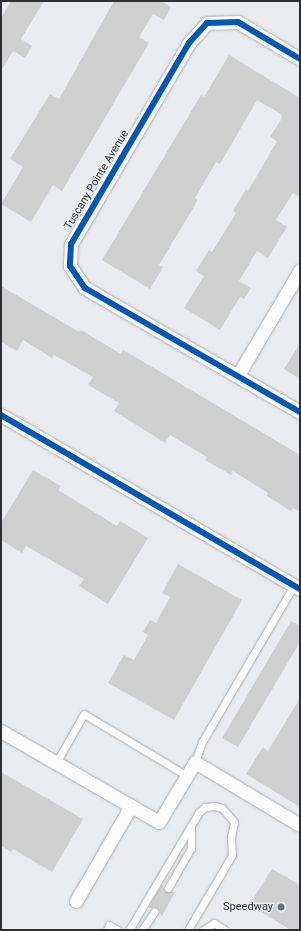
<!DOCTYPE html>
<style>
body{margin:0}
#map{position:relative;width:301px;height:931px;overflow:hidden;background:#e8ecef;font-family:Roboto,sans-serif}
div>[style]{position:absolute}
.building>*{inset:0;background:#cecfcf}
.roads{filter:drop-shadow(0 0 1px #a9acae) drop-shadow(0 0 1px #a9acae)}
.service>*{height:7px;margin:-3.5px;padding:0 3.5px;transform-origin:3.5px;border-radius:3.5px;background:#fcfcfd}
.minor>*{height:13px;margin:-6.5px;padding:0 6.5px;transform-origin:6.5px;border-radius:6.5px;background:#fcfcfd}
.cycleway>*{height:6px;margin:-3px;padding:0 3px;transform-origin:3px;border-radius:3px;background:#0057b8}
.dots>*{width:11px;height:11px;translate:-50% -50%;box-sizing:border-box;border:2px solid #e5ecf2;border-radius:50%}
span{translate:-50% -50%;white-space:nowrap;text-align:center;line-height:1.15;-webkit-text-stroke:3px #e5ecf2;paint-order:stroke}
.street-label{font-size:11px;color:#2d2f32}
.poi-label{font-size:11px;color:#2d2f32}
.right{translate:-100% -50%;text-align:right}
.frame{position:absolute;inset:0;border:2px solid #2d2f32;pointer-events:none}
</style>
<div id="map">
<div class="building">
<div style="clip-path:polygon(11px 1px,44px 1px,21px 39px,32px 46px,25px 58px,13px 51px,1px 71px,1px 18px)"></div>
<div style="clip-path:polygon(114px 1px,162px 1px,171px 7px,164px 20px,153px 14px,139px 37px,149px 43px,62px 191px,53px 185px,31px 222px,1px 204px,23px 167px,10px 159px,50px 94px,59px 99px)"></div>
<div style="clip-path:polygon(229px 55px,300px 98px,300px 197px,293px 193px,276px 220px,287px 227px,268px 258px,257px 251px,239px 281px,251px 288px,244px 299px,240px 297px,220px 330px,184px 308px,204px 276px,196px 271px,209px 250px,212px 252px,236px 213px,233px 211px,246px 189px,248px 191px,277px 141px,270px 137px,282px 118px,281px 114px,257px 100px,220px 164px,216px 162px,195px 198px,198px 200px,159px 265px,163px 267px,150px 289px,102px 260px,201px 95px,204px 97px)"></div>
<div style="clip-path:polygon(1px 286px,79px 332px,81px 330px,121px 354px,123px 350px,144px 362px,300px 455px,300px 512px,293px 508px,291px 511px,267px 496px,268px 493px,233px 471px,231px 475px,205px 460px,207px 457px,170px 435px,165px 443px,114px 411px,119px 403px,88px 385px,93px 377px,54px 355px,52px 358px,23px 340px,17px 351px,1px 342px)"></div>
<div style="clip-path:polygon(300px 343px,300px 379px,284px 369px)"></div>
<div style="clip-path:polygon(33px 470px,61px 486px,58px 490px,117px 526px,120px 521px,148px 538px,108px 604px,79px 586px,84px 579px,26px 546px,22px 553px,1px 540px,1px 523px)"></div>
<div style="clip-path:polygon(178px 564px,242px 600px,174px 720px,108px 683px,124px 655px,134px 660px,148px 635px,143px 632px,150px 620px,156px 623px,170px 597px,162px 593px)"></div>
<div style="clip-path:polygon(291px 621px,300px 626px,300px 642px,238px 747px,222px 738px)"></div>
<div style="clip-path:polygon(300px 698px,300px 807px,246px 774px,263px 747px,268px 751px)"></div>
<div style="clip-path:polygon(1px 772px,83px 819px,52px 872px,13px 849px,11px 852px,1px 846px)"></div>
<div style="clip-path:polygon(272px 869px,300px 885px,300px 930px,291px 930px,249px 905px)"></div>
<div style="clip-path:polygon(162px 884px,165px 892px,175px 892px,162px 916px,156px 908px,148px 908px)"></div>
</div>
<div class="roads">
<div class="service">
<div style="left:195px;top:762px;width:21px;rotate:-71deg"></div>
<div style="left:202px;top:742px;width:182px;rotate:-59.6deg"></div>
<div style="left:56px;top:763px;width:56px;rotate:-60.3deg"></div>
<div style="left:84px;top:714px;width:120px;rotate:31deg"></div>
<div style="left:168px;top:888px;width:46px;rotate:-60.1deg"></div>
<div style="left:191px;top:848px;width:21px;rotate:-90deg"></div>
<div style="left:107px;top:930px;width:5px;rotate:-68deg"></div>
<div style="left:109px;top:925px;width:10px;rotate:29deg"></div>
<div style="left:129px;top:930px;width:137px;rotate:-59.3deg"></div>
<div style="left:199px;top:812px;width:8px;rotate:-40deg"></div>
<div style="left:205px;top:807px;width:9px;rotate:-6deg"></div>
<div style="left:214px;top:806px;width:8px;rotate:14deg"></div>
<div style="left:222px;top:808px;width:18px;rotate:49deg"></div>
<div style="left:234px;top:822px;width:15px;rotate:101deg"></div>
<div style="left:231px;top:837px;width:18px;rotate:87deg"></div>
<div style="left:232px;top:855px;width:87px;rotate:120.4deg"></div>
<div style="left:142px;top:930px;width:22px;rotate:-56deg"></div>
<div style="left:203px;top:930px;width:13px;rotate:-32deg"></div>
<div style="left:214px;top:923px;width:13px;rotate:32deg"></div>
</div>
<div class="minor">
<div style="left:300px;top:59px;width:72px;rotate:-149.2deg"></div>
<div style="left:238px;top:22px;width:31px;rotate:178deg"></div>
<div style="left:207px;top:23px;width:27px;rotate:132deg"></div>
<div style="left:189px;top:43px;width:233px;rotate:120.4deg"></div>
<div style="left:71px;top:244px;width:22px;rotate:93deg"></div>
<div style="left:70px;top:266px;width:27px;rotate:56deg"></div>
<div style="left:85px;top:288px;width:248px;rotate:30deg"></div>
<div style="left:238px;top:375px;width:122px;rotate:-59.4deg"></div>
<div style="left:1px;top:415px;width:346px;rotate:30.2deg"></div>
<div style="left:1px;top:731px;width:150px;rotate:30deg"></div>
<div style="left:76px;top:901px;width:110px;rotate:-59.9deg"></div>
<div style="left:131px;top:806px;width:32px;rotate:30deg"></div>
<div style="left:159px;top:822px;width:70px;rotate:-59deg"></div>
<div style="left:195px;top:762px;width:122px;rotate:31deg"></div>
</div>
</div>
<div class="cycleway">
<div style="left:300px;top:59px;width:72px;rotate:-149.2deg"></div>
<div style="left:238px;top:22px;width:31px;rotate:178deg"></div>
<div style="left:207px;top:23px;width:27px;rotate:132deg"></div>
<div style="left:189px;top:43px;width:233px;rotate:120.4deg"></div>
<div style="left:71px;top:244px;width:22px;rotate:93deg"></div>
<div style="left:70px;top:266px;width:27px;rotate:56deg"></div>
<div style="left:85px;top:288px;width:248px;rotate:30deg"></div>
<div style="left:1px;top:415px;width:346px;rotate:30.2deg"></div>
</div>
<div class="dots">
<div style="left:281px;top:907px;background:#6e7174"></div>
</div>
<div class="street-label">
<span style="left:97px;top:180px;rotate:-59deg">Tuscany Pointe Avenue</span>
</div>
<div class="poi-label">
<span class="right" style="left:273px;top:907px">Speedway</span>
</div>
<div class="frame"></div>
</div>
